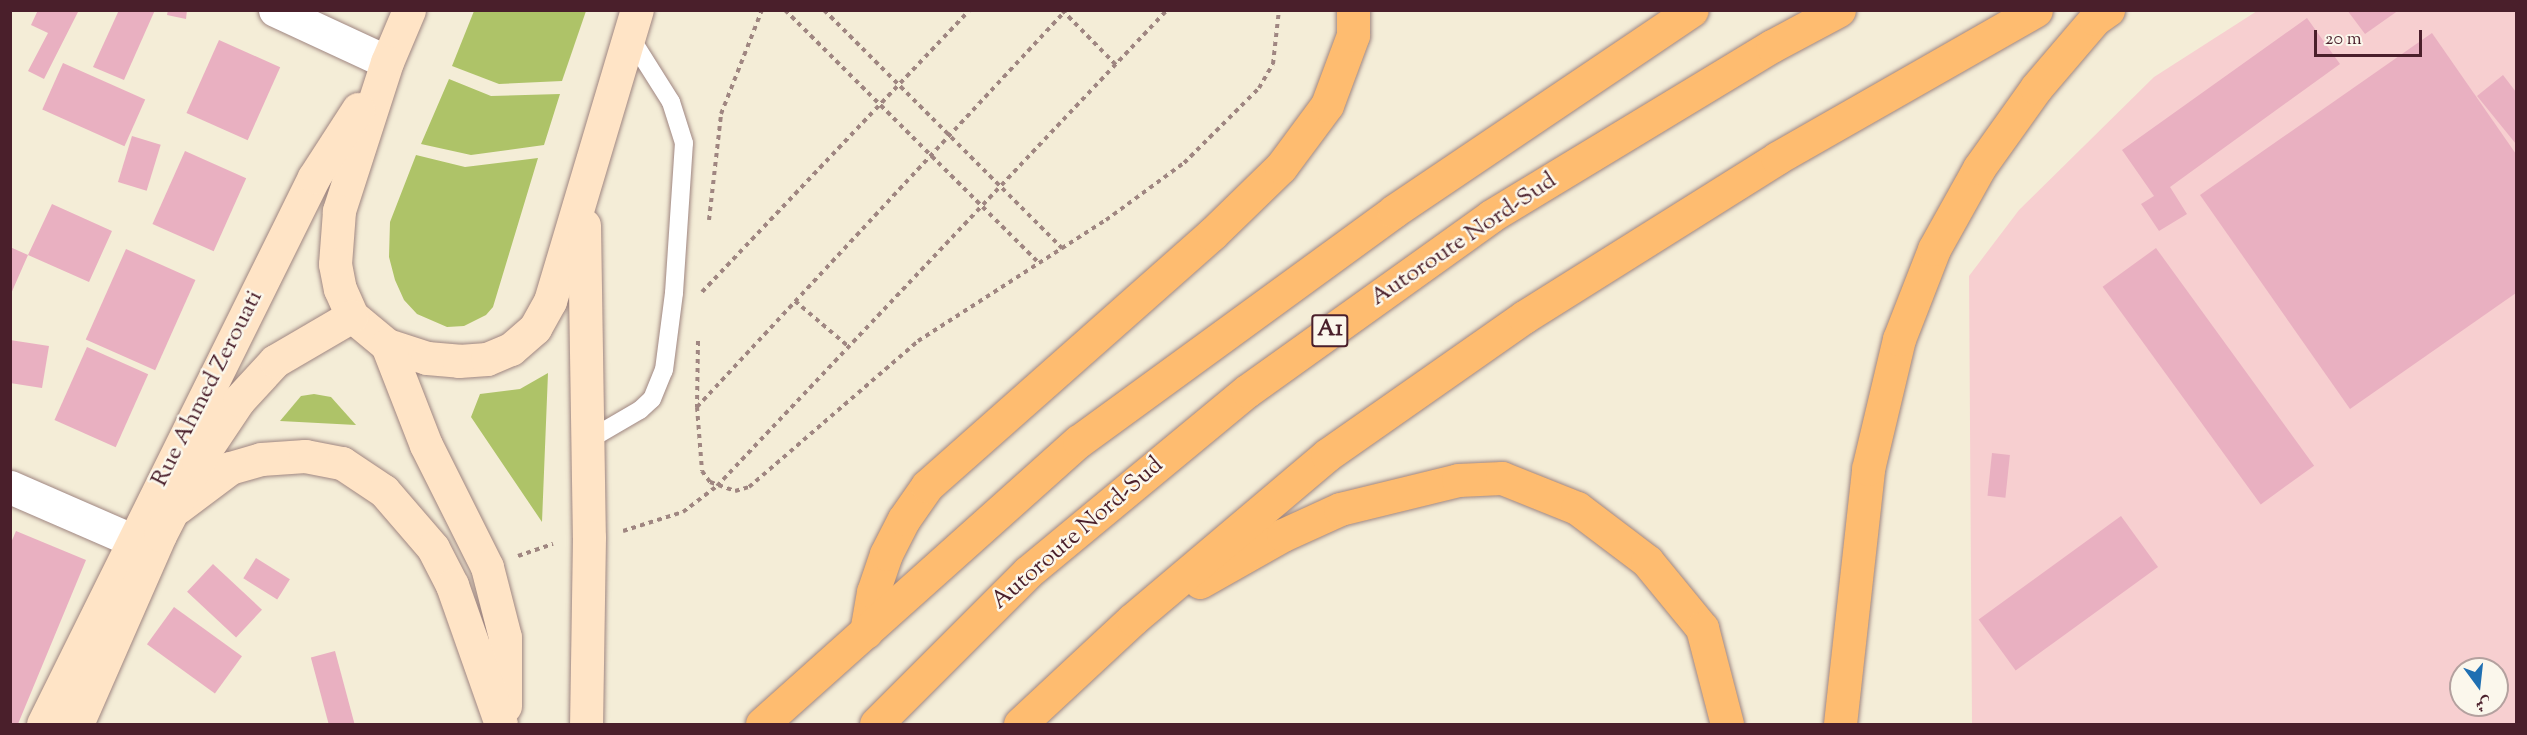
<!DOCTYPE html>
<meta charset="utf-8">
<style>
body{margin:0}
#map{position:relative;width:2527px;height:735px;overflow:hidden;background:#f4edd7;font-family:"Sorts Mill Goudy",Amiri,serif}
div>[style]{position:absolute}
.built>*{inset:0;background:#f7cfd0}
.green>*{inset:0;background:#aec368}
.building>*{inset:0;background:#e9b0c1;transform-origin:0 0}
.path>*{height:4px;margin-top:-2px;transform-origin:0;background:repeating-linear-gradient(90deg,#9f8681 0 4.5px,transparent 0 9px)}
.roads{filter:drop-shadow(0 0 2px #9f8681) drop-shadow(0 0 2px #9f8681)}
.lane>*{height:18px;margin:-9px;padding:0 9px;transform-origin:9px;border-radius:9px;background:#fff}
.street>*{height:33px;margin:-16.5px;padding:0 16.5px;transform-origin:16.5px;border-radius:16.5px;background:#fff}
.secondary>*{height:33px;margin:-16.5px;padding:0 16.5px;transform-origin:16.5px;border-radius:16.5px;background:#ffe4c6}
.highway>*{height:33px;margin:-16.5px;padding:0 16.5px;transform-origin:16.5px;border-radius:16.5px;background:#febc70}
span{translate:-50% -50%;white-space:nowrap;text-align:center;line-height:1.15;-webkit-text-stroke:5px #fbf7ec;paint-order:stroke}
.shield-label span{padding:2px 4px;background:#fbf7ec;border:2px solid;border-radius:4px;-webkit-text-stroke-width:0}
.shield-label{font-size:22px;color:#4a1f2b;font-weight:700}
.street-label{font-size:24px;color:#4a1f2b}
.frame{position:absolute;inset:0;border:12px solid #4a1f2b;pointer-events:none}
.north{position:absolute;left:2449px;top:657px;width:60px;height:60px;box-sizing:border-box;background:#fbf7ec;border:2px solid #b4a19f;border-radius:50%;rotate:165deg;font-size:16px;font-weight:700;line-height:24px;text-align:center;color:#4a1f2b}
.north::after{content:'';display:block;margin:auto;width:21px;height:27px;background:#1f6fb2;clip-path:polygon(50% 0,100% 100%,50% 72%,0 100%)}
.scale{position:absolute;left:2314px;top:30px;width:108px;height:27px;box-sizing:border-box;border:3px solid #4a1f2b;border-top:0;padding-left:8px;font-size:18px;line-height:21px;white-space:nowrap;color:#4a1f2b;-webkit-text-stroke:4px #fbf7ec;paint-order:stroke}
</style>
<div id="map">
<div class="built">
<div style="clip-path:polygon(evenodd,2257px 11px,2516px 11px,2516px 724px,1972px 724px,1969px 276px,2019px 210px,2154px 77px,2257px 11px,2461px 669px,2497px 669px,2497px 705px,2461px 705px,2461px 669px)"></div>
</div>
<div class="green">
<div style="clip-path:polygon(474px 11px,586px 11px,562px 81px,499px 84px,452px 66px)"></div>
<div style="clip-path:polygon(449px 79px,491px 96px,560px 94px,544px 145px,471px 155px,421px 144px)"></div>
<div style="clip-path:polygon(416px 155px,465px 167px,538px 158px,493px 307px,486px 315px,464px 326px,447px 327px,417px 314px,404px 300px,395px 280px,389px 257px,390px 222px)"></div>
<div style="clip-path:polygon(548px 373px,542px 522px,471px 417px,480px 394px,520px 389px)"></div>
<div style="clip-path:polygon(314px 394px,331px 397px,356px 425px,280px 421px,301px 396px)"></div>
</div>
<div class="building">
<div style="clip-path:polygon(38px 10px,79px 10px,44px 79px,28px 71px,48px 33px,31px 25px)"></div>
<div style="clip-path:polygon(119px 10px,155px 10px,124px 80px,93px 67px)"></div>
<div style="clip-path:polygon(168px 10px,187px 10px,186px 19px,167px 15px)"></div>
<div style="clip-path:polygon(2347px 10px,2399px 10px,2365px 34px)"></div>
<div style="clip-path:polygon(2307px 18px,2340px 64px,2170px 187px,2187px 214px,2159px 231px,2141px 204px,2154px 196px,2122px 150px)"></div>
<div style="clip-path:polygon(2432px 33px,2516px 154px,2516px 293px,2350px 409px,2200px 195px)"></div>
<div style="left:219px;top:40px;width:67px;height:80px;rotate:24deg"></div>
<div style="left:63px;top:63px;width:90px;height:51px;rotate:24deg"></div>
<div style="clip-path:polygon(2503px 75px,2516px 92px,2516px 144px,2477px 96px)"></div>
<div style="left:132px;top:136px;width:30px;height:48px;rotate:17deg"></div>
<div style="left:185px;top:151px;width:67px;height:80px;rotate:24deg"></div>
<div style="clip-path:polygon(52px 204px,112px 231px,89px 282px,28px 255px,10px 296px,10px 247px,28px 255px)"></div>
<div style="left:2156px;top:248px;width:269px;height:66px;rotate:54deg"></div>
<div style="left:126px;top:249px;width:76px;height:99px;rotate:24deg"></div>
<div style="clip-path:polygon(10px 340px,49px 346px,42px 388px,10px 383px)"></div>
<div style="left:87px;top:347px;width:67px;height:80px;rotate:24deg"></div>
<div style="left:1992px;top:453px;width:18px;height:43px;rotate:6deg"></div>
<div style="left:2121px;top:516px;width:63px;height:176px;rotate:54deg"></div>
<div style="clip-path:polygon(16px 531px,86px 560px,18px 724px,10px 724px,10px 545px)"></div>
<div style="left:256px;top:558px;width:40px;height:24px;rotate:32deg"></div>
<div style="left:213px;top:564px;width:67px;height:38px;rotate:43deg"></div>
<div style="left:174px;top:607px;width:84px;height:46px;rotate:36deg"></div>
<div style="left:335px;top:651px;width:75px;height:25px;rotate:75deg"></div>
</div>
<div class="path">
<div style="left:785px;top:10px;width:357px;rotate:44.9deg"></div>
<div style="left:824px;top:10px;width:337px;rotate:45deg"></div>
<div style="left:1062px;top:10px;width:77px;rotate:45.5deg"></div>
<div style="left:709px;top:220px;width:107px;rotate:-83.5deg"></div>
<div style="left:721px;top:114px;width:112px;rotate:-68.5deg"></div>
<div style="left:702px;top:292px;width:389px;rotate:-46.5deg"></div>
<div style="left:795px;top:301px;width:71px;rotate:40.4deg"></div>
<div style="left:698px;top:341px;width:66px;rotate:90.9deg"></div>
<div style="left:697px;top:407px;width:64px;rotate:85.5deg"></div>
<div style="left:702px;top:471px;width:14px;rotate:54deg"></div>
<div style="left:710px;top:482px;width:27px;rotate:20deg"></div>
<div style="left:735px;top:491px;width:15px;rotate:-16deg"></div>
<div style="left:749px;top:487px;width:223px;rotate:-40.8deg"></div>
<div style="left:918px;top:341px;width:224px;rotate:-32.8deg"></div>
<div style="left:1106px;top:220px;width:97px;rotate:-36.2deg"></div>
<div style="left:1184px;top:163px;width:106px;rotate:-45deg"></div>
<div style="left:1259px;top:88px;width:28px;rotate:-60deg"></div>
<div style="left:1273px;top:64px;width:54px;rotate:-83.7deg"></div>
<div style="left:697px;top:407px;width:542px;rotate:-47.09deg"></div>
<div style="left:623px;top:531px;width:63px;rotate:-17.6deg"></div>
<div style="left:683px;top:512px;width:43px;rotate:-37.4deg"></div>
<div style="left:717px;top:486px;width:655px;rotate:-46.61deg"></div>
<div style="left:518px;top:556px;width:37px;rotate:-19deg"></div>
</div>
<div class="roads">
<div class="lane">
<div style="left:585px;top:442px;width:64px;rotate:-30.2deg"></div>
<div style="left:640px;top:410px;width:16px;rotate:-43deg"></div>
<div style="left:652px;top:399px;width:31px;rotate:-68deg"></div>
<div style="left:664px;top:370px;width:78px;rotate:-82.6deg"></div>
<div style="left:674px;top:293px;width:150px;rotate:-86.2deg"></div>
<div style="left:684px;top:143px;width:43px;rotate:-107.6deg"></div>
<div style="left:671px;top:102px;width:77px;rotate:-122.2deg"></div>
</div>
<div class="street">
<div style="left:275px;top:10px;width:123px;rotate:24.9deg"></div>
<div style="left:10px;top:487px;width:133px;rotate:23.5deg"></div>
</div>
<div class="secondary">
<div style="left:409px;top:10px;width:56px;rotate:112.9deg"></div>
<div style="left:387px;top:62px;width:157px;rotate:107.9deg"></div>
<div style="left:339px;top:211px;width:53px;rotate:94.3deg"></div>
<div style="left:335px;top:264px;width:25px;rotate:79deg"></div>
<div style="left:340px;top:289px;width:30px;rotate:66deg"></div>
<div style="left:352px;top:316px;width:45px;rotate:39.6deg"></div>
<div style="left:387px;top:345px;width:42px;rotate:18deg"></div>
<div style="left:427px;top:358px;width:32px;rotate:5deg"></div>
<div style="left:459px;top:361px;width:28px;rotate:-4deg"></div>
<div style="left:487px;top:359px;width:26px;rotate:-23deg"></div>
<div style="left:511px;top:349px;width:32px;rotate:-41deg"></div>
<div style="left:535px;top:328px;width:31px;rotate:-61deg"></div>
<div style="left:550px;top:301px;width:304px;rotate:-73.4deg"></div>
<div style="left:584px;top:225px;width:312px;rotate:89.1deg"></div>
<div style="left:589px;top:537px;width:187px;rotate:90.9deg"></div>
<div style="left:387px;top:345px;width:107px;rotate:68.7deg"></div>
<div style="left:426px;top:445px;width:136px;rotate:63.4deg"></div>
<div style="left:487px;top:567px;width:72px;rotate:75.6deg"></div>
<div style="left:505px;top:637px;width:69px;rotate:90deg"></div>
<div style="left:178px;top:507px;width:65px;rotate:-36.9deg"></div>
<div style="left:230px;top:468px;width:32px;rotate:-16deg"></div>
<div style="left:261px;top:459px;width:44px;rotate:-3.9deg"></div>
<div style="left:305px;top:456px;width:38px;rotate:11deg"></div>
<div style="left:342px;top:463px;width:50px;rotate:33.7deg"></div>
<div style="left:384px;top:491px;width:75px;rotate:49.3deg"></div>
<div style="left:433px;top:548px;width:42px;rotate:62.8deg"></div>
<div style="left:452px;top:585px;width:147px;rotate:70.6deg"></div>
<div style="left:43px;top:724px;width:610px;rotate:-63.64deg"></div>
<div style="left:314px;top:177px;width:81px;rotate:-57.1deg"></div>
<div style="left:77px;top:724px;width:206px;rotate:-66.3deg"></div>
<div style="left:160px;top:535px;width:83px;rotate:-62.8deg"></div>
<div style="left:198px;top:461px;width:73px;rotate:-56.1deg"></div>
<div style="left:239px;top:400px;width:53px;rotate:-47.3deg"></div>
<div style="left:275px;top:361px;width:89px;rotate:-30.3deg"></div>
</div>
<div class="highway">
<div style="left:1200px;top:582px;width:95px;rotate:-29.5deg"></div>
<div style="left:1283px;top:535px;width:63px;rotate:-24.5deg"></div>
<div style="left:1340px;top:509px;width:122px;rotate:-13.8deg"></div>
<div style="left:1458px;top:480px;width:44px;rotate:-2.6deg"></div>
<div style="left:1502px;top:478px;width:81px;rotate:21.8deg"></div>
<div style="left:1577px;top:508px;width:88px;rotate:37.1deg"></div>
<div style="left:1647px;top:561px;width:87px;rotate:50.6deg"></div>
<div style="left:1702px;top:628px;width:99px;rotate:75.4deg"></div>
<div style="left:866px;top:632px;width:41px;rotate:-80.1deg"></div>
<div style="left:873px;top:592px;width:40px;rotate:-71.1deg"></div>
<div style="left:886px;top:554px;width:39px;rotate:-63deg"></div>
<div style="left:904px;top:519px;width:40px;rotate:-55.1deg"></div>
<div style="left:927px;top:486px;width:380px;rotate:-41.5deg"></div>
<div style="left:1212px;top:234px;width:96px;rotate:-44.2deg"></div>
<div style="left:1281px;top:167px;width:77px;rotate:-53.4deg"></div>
<div style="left:1327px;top:105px;width:75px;rotate:-69.6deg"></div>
<div style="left:1353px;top:35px;width:25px;rotate:-90deg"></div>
<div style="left:762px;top:724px;width:425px;rotate:-41.8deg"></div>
<div style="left:1079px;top:441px;width:390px;rotate:-36.1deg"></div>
<div style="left:1394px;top:211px;width:359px;rotate:-34deg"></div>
<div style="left:876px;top:724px;width:215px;rotate:-45deg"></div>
<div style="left:1028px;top:572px;width:284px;rotate:-39.6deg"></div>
<div style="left:1247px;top:391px;width:300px;rotate:-35.6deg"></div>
<div style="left:1491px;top:216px;width:328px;rotate:-31.2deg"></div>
<div style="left:1772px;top:46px;width:76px;rotate:-28.2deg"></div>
<div style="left:1020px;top:724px;width:154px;rotate:-42.9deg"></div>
<div style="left:1133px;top:619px;width:254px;rotate:-40.2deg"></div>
<div style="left:1327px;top:455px;width:241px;rotate:-35deg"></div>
<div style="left:1524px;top:317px;width:299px;rotate:-32.1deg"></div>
<div style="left:1777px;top:158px;width:298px;rotate:-29.7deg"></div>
<div style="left:1840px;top:724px;width:257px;rotate:-83.7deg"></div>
<div style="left:1868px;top:469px;width:134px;rotate:-76.6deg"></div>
<div style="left:1899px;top:339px;width:97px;rotate:-68.7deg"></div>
<div style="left:1934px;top:249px;width:93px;rotate:-60.9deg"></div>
<div style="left:1979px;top:168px;width:98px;rotate:-54.5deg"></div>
<div style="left:2036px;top:88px;width:91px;rotate:-49.5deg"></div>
<div style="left:2095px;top:19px;width:16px;rotate:-35deg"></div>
</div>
</div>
<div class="shield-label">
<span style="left:1330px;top:331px">A1</span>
</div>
<div class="street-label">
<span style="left:1464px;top:240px;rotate:-34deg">Autoroute Nord-Sud</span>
<span style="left:208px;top:389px;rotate:-63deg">Rue Ahmed Zerouati</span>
<span style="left:1078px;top:534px;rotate:-41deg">Autoroute Nord-Sud</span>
</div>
<div class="frame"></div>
<div class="north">ش</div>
<div class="scale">20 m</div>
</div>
